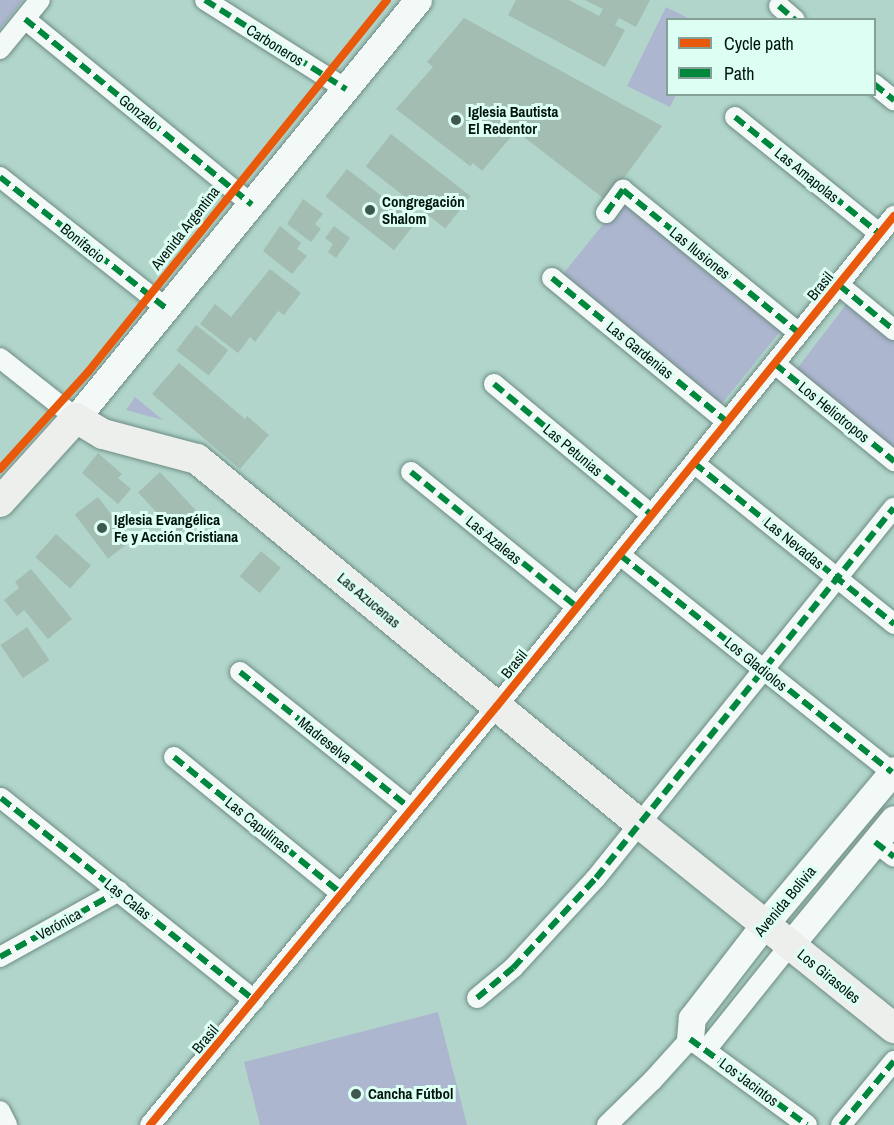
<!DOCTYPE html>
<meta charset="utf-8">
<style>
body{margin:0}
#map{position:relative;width:894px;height:1125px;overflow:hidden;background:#b1d5cb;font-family:"Archivo Narrow",sans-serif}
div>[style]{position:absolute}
.green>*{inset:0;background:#adb6cf;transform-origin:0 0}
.building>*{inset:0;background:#a3bdb2;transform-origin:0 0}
.roads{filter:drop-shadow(0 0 2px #6d8b83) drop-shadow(0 0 2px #6d8b83)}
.street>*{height:20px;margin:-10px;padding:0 10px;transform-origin:10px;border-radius:10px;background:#f3f9f7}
.secondary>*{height:27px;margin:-13.5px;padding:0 13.5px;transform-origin:13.5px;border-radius:13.5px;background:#f3f9f7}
.primary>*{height:30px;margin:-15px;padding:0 15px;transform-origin:15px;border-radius:15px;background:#edefec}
.quiet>*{height:6px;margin-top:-3px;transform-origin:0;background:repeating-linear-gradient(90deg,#00873e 0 12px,transparent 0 18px)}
.cycleway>*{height:8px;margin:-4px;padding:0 4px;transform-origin:4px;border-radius:4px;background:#e8590c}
.dots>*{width:16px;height:16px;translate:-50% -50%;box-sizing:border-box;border:3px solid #ddfef3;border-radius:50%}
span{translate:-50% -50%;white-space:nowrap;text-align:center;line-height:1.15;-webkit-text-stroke:6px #ddfef3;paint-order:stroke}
.street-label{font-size:15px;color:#00140e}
.poi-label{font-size:15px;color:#00140e;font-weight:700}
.left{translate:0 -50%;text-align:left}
.legend{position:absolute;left:666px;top:18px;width:210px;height:78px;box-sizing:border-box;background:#ddfef3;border:2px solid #85a097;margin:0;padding:8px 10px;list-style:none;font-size:18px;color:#00140e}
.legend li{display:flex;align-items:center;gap:12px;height:30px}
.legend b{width:30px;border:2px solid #85a097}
</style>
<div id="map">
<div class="green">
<div style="clip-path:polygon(0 0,23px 0,0 29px)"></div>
<div style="clip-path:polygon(666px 7px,690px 19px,668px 20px,668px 94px,676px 95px,670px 107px,627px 86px)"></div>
<div style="left:622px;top:201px;width:205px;height:98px;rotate:39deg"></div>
<div style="clip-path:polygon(848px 302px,894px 340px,894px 451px,796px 370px)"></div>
<div style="clip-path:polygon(135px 397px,163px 420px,126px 410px)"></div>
<div style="clip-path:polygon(438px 1012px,467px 1125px,260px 1125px,244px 1062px)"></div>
</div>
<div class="building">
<div style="clip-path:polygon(516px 0,569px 0,599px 16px,603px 9px,585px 0,650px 0,636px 27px,619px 18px,615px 25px,625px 30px,605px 67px,508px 15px)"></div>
<div style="clip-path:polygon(464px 18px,662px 126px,607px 201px,516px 131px,482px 171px,473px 163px,470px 166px,396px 109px,433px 67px,427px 62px)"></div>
<div style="left:391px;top:134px;width:101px;height:41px;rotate:38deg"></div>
<div style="left:347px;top:169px;width:87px;height:35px;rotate:38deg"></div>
<div style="clip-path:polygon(303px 199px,323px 214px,315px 224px,321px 229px,311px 242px,287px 224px)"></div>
<div style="clip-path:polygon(280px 226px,301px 243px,297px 249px,307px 256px,292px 274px,263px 251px)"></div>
<div style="clip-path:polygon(334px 226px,350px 238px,336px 258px,328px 252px,333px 244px,325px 238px)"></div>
<div style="clip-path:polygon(270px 269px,301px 293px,284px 315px,278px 311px,255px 342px,250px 337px,238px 353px,200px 324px,215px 304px,231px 317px)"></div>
<div style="left:196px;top:325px;width:41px;height:32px;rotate:38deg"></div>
<div style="clip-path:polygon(179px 363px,245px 419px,247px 416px,269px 435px,240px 469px,152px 394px)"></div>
<div style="clip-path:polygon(98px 453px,122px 474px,118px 478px,131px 489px,118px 504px,82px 473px)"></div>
<div style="left:160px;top:472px;width:57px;height:30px;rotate:47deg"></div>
<div style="left:98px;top:497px;width:55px;height:29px;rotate:53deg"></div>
<div style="left:56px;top:534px;width:47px;height:31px;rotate:42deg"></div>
<div style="left:261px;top:551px;width:26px;height:33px;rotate:40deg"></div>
<div style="clip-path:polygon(31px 569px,72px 619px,48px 639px,24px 610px,17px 616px,4px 600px,19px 588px,15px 582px)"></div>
<div style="left:27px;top:627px;width:40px;height:32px;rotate:56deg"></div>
</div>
<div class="roads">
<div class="street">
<div style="left:205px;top:0;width:167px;rotate:32.3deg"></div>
<div style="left:779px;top:6px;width:21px;rotate:41deg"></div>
<div style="left:25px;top:19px;width:293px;rotate:39.3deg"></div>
<div style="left:0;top:49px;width:63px;rotate:-50.8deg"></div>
<div style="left:874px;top:84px;width:26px;rotate:39deg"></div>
<div style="left:735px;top:117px;width:186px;rotate:38.9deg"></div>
<div style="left:0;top:177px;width:211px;rotate:38.3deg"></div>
<div style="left:606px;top:213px;width:29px;rotate:-54deg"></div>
<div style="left:623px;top:190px;width:227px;rotate:39.1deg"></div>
<div style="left:552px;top:278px;width:227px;rotate:39.4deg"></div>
<div style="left:839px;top:285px;width:71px;rotate:39.3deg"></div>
<div style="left:0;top:358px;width:97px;rotate:38.3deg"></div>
<div style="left:775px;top:364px;width:154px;rotate:39.2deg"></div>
<div style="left:494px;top:384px;width:205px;rotate:39.7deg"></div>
<div style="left:694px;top:463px;width:257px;rotate:38.8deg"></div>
<div style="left:411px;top:472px;width:214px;rotate:39.1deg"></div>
<div style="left:620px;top:555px;width:348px;rotate:38.6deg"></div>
<div style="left:240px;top:672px;width:219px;rotate:38.7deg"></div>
<div style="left:174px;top:757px;width:217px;rotate:39.2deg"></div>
<div style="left:1px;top:798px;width:324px;rotate:38.6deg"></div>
<div style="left:875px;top:842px;width:24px;rotate:38deg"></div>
<div style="left:0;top:957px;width:136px;rotate:-29deg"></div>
<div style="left:477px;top:998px;width:47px;rotate:-39.8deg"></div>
<div style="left:513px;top:968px;width:122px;rotate:-47.3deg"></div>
<div style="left:596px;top:878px;width:475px;rotate:-51.2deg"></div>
<div style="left:706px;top:1050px;width:134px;rotate:-51.3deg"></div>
<div style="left:0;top:1111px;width:16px;rotate:63deg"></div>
<div style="left:150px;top:1125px;width:544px;rotate:-50.37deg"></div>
<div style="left:497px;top:706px;width:631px;rotate:-50.99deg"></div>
<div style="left:607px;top:1125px;width:63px;rotate:-44.4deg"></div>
<div style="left:652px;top:1081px;width:57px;rotate:-47.9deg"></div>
<div style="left:690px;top:1039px;width:145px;rotate:36.3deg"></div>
<div style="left:841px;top:1125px;width:83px;rotate:-50.4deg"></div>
</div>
<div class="secondary">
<div style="left:76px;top:418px;width:540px;rotate:-50.71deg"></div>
<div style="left:790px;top:945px;width:163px;rotate:-50.5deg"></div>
<div style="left:690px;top:1039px;width:21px;rotate:-85deg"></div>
<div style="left:692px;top:1018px;width:118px;rotate:-52.3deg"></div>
<div style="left:764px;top:925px;width:202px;rotate:-50deg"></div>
</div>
<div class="primary">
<div style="left:0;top:502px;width:113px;rotate:-47.9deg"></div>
<div style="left:76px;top:418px;width:31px;rotate:31deg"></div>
<div style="left:103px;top:434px;width:97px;rotate:14.9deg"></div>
<div style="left:197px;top:459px;width:574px;rotate:39.49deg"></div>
<div style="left:640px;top:824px;width:326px;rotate:38.8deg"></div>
</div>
</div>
<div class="quiet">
<div style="left:205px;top:0;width:167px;rotate:32.3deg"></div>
<div style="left:779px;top:6px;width:21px;rotate:41deg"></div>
<div style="left:25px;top:19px;width:293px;rotate:39.3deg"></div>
<div style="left:874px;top:84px;width:26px;rotate:39deg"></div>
<div style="left:735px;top:117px;width:186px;rotate:38.9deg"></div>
<div style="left:0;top:177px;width:211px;rotate:38.3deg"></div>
<div style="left:606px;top:213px;width:29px;rotate:-54deg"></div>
<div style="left:623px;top:190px;width:227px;rotate:39.1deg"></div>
<div style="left:552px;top:278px;width:227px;rotate:39.4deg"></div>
<div style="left:839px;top:285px;width:71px;rotate:39.3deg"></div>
<div style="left:775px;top:364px;width:154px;rotate:39.2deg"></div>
<div style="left:494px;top:384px;width:205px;rotate:39.7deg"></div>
<div style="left:694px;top:463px;width:257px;rotate:38.8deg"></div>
<div style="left:411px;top:472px;width:214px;rotate:39.1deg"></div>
<div style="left:620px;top:555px;width:348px;rotate:38.6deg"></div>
<div style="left:240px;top:672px;width:219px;rotate:38.7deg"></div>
<div style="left:174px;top:757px;width:217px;rotate:39.2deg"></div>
<div style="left:1px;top:798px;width:324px;rotate:38.6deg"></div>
<div style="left:875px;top:842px;width:24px;rotate:38deg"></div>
<div style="left:0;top:957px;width:136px;rotate:-29deg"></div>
<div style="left:477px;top:998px;width:47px;rotate:-39.8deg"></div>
<div style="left:513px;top:968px;width:122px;rotate:-47.3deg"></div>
<div style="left:596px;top:878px;width:475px;rotate:-51.2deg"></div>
<div style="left:690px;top:1039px;width:145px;rotate:36.3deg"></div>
<div style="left:841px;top:1125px;width:83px;rotate:-50.4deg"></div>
</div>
<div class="cycleway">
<div style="left:0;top:469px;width:131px;rotate:-47.8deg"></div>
<div style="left:88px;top:372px;width:477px;rotate:-51.2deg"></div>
<div style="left:150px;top:1125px;width:544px;rotate:-50.37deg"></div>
<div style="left:497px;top:706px;width:631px;rotate:-50.99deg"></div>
</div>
<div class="dots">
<div style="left:456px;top:120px;background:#3e5850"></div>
<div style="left:370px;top:210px;background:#3e5850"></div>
<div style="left:102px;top:528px;background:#3e5850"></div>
<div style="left:356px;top:1094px;background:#3e5850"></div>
</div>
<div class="street-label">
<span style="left:275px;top:45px;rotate:32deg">Carboneros</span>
<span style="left:139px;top:112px;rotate:39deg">Gonzalo</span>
<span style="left:807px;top:175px;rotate:39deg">Las Amapolas</span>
<span style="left:185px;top:228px;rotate:-52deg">Avenida Argentina</span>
<span style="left:83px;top:243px;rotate:39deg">Bonifacio</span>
<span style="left:700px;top:253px;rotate:39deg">Las Ilusiones</span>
<span style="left:820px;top:286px;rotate:-51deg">Brasil</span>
<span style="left:640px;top:350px;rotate:39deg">Las Gardenias</span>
<span style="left:834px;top:412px;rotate:39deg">Los Heliotropos</span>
<span style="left:573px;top:450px;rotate:40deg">Las Petunias</span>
<span style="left:494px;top:540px;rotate:39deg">Las Azaleas</span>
<span style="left:794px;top:543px;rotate:39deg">Las Nevadas</span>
<span style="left:369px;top:600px;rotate:40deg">Las Azucenas</span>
<span style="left:514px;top:664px;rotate:-51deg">Brasil</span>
<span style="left:756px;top:664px;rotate:39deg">Los Gladiolos</span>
<span style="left:325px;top:740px;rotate:39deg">Madreselva</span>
<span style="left:258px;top:825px;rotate:39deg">Las Capulinas</span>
<span style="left:128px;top:899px;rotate:39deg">Las Calas</span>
<span style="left:785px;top:901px;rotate:-50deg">Avenida Bolivia</span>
<span style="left:59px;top:924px;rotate:-29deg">Verónica</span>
<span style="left:829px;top:976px;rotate:39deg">Los Girasoles</span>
<span style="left:205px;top:1039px;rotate:-50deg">Brasil</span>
<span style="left:749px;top:1082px;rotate:37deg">Los Jacintos</span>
</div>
<div class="poi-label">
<span class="left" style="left:468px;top:120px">Iglesia Bautista<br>El Redentor</span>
<span class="left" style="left:382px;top:210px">Congregación<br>Shalom</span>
<span class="left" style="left:114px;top:528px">Iglesia Evangélica<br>Fe y Acción Cristiana</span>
<span class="left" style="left:368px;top:1094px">Cancha Fútbol</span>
</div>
<ul class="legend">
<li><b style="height:8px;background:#e8590c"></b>Cycle path</li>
<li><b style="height:8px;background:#00873e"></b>Path</li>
</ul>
</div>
